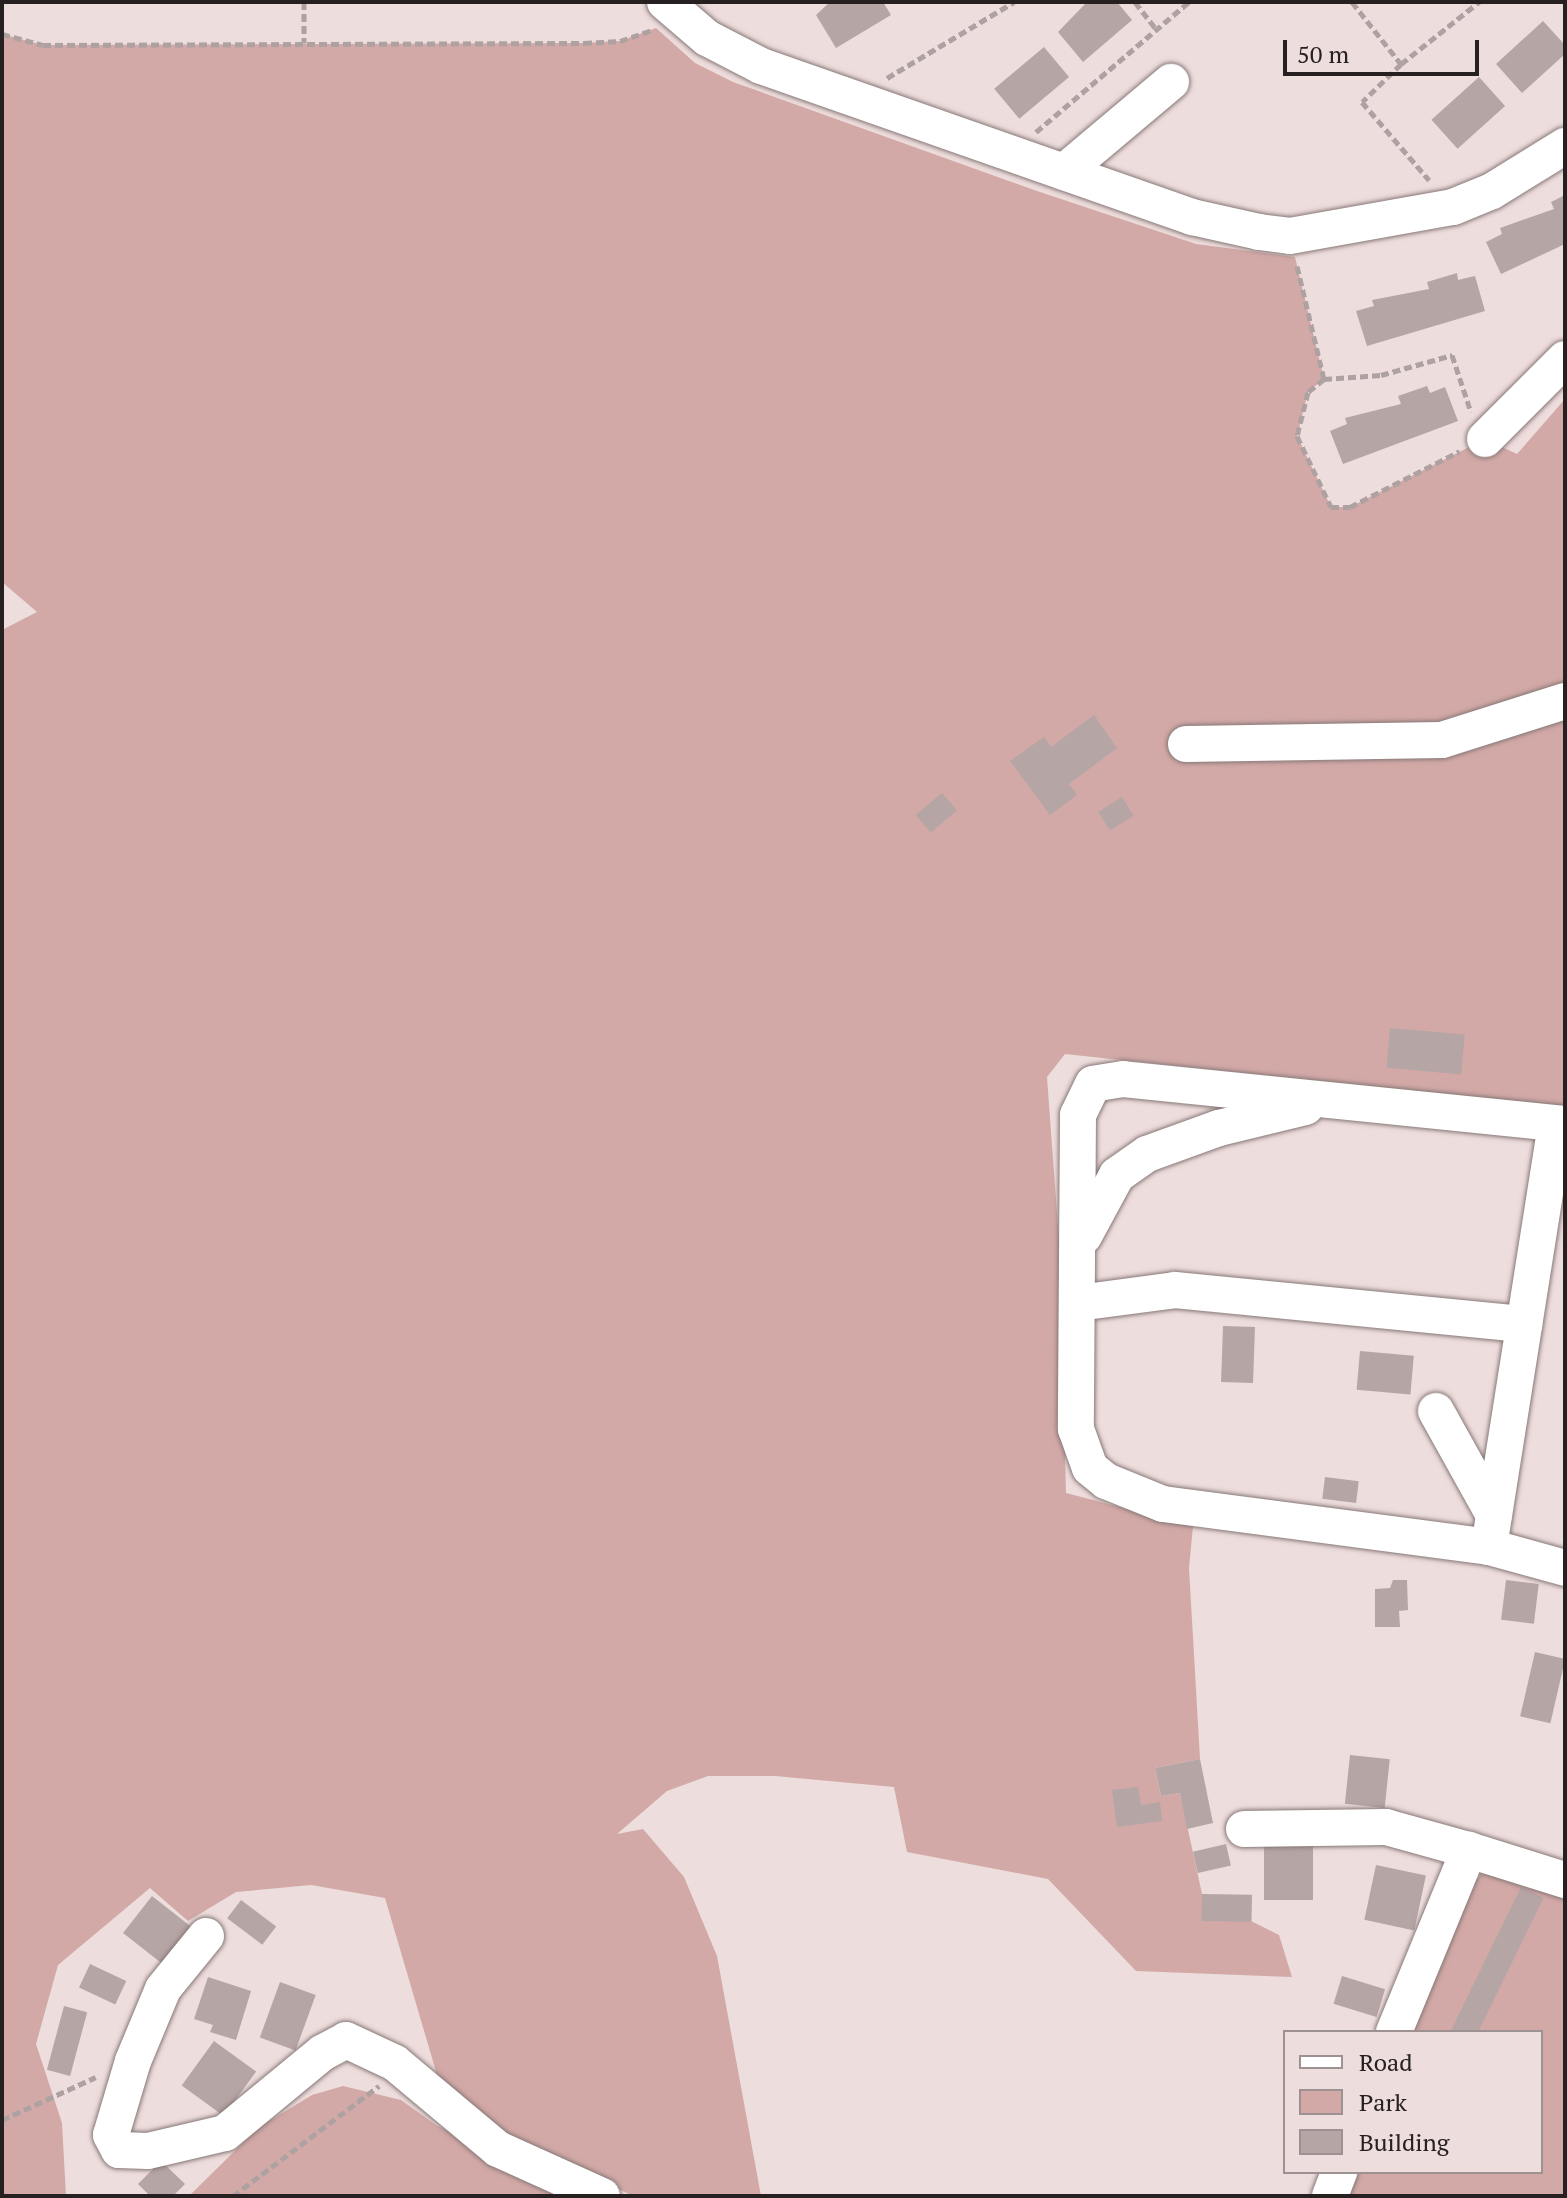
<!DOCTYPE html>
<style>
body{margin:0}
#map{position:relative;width:1567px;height:2198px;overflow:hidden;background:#eddddc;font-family:"PT Serif",serif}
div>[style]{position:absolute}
.green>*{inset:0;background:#d2a9a7}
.building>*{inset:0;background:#b5a5a4;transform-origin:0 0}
.path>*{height:5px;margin-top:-2.5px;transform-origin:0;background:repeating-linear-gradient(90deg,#aea1a1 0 8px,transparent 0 12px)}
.roads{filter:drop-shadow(0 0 2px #877877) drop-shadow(0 0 2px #877877)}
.minor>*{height:36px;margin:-18px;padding:0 18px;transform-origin:18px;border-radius:18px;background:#fff}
span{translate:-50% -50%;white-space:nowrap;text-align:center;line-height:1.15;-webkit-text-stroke:6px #eddddc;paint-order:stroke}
.frame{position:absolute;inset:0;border:4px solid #262020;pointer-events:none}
.legend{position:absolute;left:1283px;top:2030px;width:260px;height:144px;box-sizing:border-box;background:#eddddc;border:2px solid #9d9191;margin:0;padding:10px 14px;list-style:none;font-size:24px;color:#262020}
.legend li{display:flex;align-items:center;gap:16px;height:40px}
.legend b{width:40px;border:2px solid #9d9191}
.scale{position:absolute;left:1283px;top:40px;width:196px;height:36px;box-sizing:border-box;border:4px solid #262020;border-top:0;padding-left:10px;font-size:24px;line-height:28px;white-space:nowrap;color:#262020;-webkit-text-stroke:6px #eddddc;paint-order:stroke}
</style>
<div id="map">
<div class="green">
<div style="clip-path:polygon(656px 28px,695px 63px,733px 82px,1037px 191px,1196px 244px,1295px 257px,1324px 379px,1308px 392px,1297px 436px,1331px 507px,1350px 507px,1485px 439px,1517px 454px,1565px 399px,1565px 1107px,1065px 1054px,1047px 1077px,1060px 1254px,1066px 1493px,1193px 1526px,1189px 1568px,1200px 1759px,1155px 1768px,1161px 1796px,1180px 1793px,1202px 1894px,1202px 1920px,1251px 1921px,1279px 1935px,1292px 1977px,1136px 1971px,1048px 1879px,907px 1852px,894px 1787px,775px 1776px,708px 1776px,667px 1791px,617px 1834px,643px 1829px,684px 1877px,717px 1956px,761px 2196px,633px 2196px,499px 2132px,437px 2075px,385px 1898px,311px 1885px,236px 1892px,188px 1921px,150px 1888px,58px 1965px,36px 2044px,62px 2123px,66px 2196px,2px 2196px,2px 630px,37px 612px,2px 582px,2px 34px,43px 45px,584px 43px,620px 41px)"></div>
<div style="clip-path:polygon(1490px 1866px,1565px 1893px,1565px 2196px,1342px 2196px,1352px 2172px,1541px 2172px,1541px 2032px,1410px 2032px,1472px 1884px)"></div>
<div style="clip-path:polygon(343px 2086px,401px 2100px,436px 2125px,579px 2196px,189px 2196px,258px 2128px,312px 2095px)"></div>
</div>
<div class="building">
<div style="clip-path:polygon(830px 2px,883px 2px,891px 15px,836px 48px,816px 15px)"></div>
<div style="clip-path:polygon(1087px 2px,1117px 2px,1132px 20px,1083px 62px,1058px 32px)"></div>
<div style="clip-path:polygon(1543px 21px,1565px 45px,1565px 54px,1522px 93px,1496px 64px)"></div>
<div style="left:1044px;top:47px;width:39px;height:65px;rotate:50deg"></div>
<div style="left:1479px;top:77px;width:39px;height:64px;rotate:48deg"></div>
<div style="clip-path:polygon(1565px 195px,1565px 244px,1501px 274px,1486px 242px,1502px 234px,1500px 228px,1554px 209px,1551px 202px)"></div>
<div style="clip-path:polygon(1457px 273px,1458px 280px,1475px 276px,1485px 311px,1367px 346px,1356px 311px,1374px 306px,1372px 300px,1429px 289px,1427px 282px)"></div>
<div style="clip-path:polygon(1427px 386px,1430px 393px,1445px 387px,1458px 421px,1343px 464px,1330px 431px,1347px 424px,1345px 418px,1401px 404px,1398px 396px)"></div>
<div style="clip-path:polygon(1094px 715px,1117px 748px,1069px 784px,1077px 795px,1050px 815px,1010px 761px,1044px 737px,1051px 747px)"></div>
<div style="left:942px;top:793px;width:23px;height:34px;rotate:50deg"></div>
<div style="left:1122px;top:797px;width:22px;height:28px;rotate:58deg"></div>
<div style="left:1390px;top:1028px;width:75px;height:40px;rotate:5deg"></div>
<div style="left:1223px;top:1326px;width:32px;height:56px;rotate:2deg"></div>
<div style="left:1360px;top:1351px;width:54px;height:39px;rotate:5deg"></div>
<div style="left:1325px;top:1477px;width:34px;height:22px;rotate:7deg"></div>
<div style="clip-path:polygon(1393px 1580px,1407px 1580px,1408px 1610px,1399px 1611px,1400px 1627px,1375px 1627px,1375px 1589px,1390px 1588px)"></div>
<div style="left:1506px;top:1580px;width:33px;height:40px;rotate:7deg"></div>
<div style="left:1535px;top:1652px;width:31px;height:66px;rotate:13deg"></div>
<div style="left:1350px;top:1755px;width:40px;height:49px;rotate:6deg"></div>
<div style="clip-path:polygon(1200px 1759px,1213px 1823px,1187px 1829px,1180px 1793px,1161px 1796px,1155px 1768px)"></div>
<div style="clip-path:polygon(1138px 1787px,1141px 1805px,1160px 1802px,1162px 1821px,1117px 1827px,1112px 1790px)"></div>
<div style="left:1264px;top:1841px;width:49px;height:59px"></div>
<div style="left:1226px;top:1844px;width:22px;height:34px;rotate:77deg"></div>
<div style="left:1376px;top:1865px;width:51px;height:56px;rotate:12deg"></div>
<div style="left:1521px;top:1887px;width:25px;height:162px;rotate:26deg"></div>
<div style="left:1202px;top:1894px;width:50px;height:27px;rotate:1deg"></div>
<div style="left:152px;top:1896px;width:53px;height:47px;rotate:38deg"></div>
<div style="left:241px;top:1900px;width:44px;height:23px;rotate:37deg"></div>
<div style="left:90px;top:1964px;width:40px;height:26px;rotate:25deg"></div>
<div style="left:1342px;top:1976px;width:45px;height:29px;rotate:17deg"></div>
<div style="clip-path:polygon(208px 1977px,251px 1991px,236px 2040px,210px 2032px,213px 2025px,194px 2019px)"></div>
<div style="left:280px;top:1982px;width:38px;height:59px;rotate:20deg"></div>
<div style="left:64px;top:2006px;width:24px;height:66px;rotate:15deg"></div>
<div style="left:214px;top:2041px;width:52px;height:55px;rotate:36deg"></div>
<div style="clip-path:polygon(161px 2161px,185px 2184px,173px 2196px,150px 2196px,138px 2184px)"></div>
</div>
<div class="path">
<div style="left:304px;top:2px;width:41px;rotate:90deg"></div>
<div style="left:1135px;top:2px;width:36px;rotate:52deg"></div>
<div style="left:1352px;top:2px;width:79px;rotate:51.7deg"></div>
<div style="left:1401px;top:64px;width:54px;rotate:135.7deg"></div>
<div style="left:1362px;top:102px;width:103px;rotate:49.3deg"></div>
<div style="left:2px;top:34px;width:42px;rotate:15deg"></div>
<div style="left:43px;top:45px;width:541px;rotate:-0.21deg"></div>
<div style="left:584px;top:43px;width:36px;rotate:-3deg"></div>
<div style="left:620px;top:41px;width:36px;rotate:-19deg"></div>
<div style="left:1401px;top:64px;width:100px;rotate:-38.5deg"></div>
<div style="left:887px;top:78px;width:148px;rotate:-30.9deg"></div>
<div style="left:1036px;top:132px;width:201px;rotate:-40.4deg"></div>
<div style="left:1297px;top:266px;width:116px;rotate:76.6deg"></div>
<div style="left:1324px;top:379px;width:21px;rotate:141deg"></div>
<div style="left:1308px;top:392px;width:45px;rotate:104deg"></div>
<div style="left:1297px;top:436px;width:79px;rotate:64.4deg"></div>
<div style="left:1331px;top:507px;width:19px"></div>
<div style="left:1350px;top:507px;width:123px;rotate:-27deg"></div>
<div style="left:1324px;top:379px;width:57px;rotate:-4deg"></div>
<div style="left:1381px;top:375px;width:74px;rotate:-15.7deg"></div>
<div style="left:1452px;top:355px;width:60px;rotate:71.6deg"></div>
<div style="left:2px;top:2120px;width:103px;rotate:-24.6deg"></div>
<div style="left:233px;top:2196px;width:183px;rotate:-37deg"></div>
</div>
<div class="roads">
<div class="minor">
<div style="left:665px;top:2px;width:55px;rotate:40.6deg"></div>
<div style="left:707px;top:38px;width:61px;rotate:27.4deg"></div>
<div style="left:761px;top:66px;width:457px;rotate:19.3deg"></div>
<div style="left:1192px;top:217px;width:69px;rotate:12.6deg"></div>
<div style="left:1259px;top:232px;width:31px;rotate:7deg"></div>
<div style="left:1290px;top:236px;width:166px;rotate:-10.1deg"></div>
<div style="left:1453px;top:207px;width:42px;rotate:-22.3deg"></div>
<div style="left:1492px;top:191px;width:86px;rotate:-31.7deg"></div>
<div style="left:1064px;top:172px;width:140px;rotate:-40.1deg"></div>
<div style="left:1485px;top:439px;width:113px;rotate:-45deg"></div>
<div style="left:1186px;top:744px;width:256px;rotate:-0.9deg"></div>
<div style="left:1442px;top:740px;width:129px;rotate:-17.6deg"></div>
<div style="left:1565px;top:1124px;width:444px;rotate:-174.2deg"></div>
<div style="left:1123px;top:1079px;width:30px;rotate:171deg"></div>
<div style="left:1093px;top:1084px;width:34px;rotate:116deg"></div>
<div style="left:1078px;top:1115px;width:314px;rotate:90.4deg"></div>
<div style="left:1076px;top:1429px;width:41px;rotate:70.3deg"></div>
<div style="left:1090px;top:1468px;width:21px;rotate:39deg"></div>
<div style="left:1106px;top:1481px;width:61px;rotate:22deg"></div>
<div style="left:1163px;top:1504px;width:329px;rotate:7.5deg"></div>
<div style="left:1489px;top:1547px;width:79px;rotate:15.4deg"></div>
<div style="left:1084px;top:1236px;width:69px;rotate:-61.6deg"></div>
<div style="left:1117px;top:1175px;width:37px;rotate:-35deg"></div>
<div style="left:1147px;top:1154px;width:77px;rotate:-19.9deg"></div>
<div style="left:1219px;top:1128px;width:89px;rotate:-13.6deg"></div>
<div style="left:1078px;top:1303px;width:98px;rotate:-7.6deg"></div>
<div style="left:1175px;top:1290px;width:351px;rotate:5.6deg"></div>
<div style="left:1436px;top:1411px;width:119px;rotate:60.9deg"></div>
<div style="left:1489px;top:1547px;width:428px;rotate:-81deg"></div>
<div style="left:1244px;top:1829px;width:142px;rotate:-0.8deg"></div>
<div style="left:1386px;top:1827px;width:86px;rotate:15.5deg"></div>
<div style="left:206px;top:1936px;width:68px;rotate:129.1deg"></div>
<div style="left:163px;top:1989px;width:78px;rotate:112.6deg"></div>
<div style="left:133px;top:2061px;width:77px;rotate:106.6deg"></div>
<div style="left:111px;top:2135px;width:17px;rotate:62deg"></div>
<div style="left:119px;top:2150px;width:29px;rotate:2deg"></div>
<div style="left:148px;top:2151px;width:79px;rotate:-13.2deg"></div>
<div style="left:225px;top:2133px;width:126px;rotate:-39.5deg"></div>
<div style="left:322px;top:2053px;width:27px;rotate:-28deg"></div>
<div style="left:346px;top:2040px;width:54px;rotate:25.1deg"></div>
<div style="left:395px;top:2063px;width:134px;rotate:39.9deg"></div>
<div style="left:498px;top:2149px;width:114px;rotate:24.3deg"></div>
<div style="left:1394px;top:2032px;width:197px;rotate:-67.6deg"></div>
<div style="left:1469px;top:1850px;width:101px;rotate:17.4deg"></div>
<div style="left:1330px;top:2196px;width:26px;rotate:-69deg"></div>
</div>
</div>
<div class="frame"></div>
<ul class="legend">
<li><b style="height:10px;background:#fff"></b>Road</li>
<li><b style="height:22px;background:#d2a9a7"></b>Park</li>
<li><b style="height:22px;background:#b5a5a4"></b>Building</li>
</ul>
<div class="scale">50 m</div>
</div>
